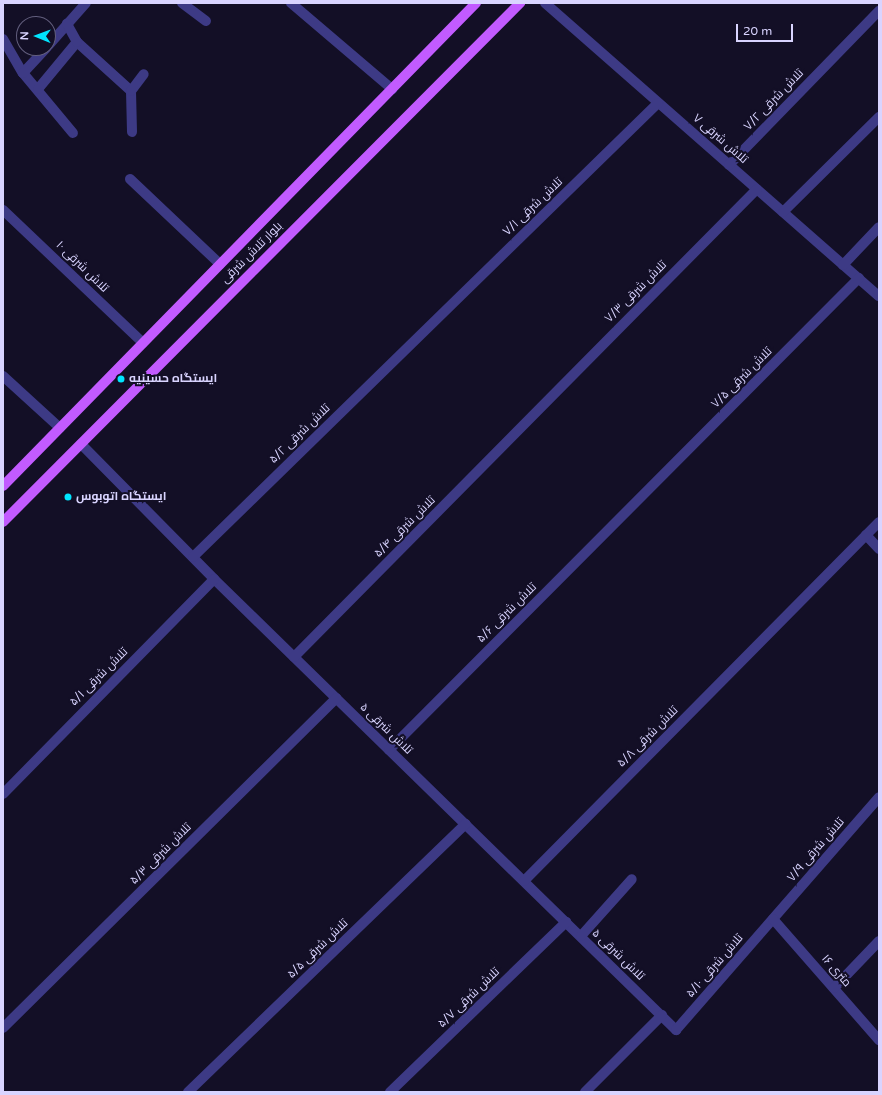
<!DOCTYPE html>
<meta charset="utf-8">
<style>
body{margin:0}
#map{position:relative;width:882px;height:1095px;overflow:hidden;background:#130f26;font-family:"Varela Round",Cairo,sans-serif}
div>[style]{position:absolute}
.minor>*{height:10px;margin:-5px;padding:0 5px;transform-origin:5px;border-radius:5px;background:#3d3a85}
.major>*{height:10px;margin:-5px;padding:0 5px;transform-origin:5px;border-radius:5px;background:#c25bff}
.dots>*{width:11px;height:11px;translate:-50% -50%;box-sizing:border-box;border:2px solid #130f26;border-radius:50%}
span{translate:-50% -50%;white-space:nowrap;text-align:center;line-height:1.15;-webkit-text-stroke:4px #130f26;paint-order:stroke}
.street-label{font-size:12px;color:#d9d4ff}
.poi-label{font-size:12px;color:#d9d4ff;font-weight:700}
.left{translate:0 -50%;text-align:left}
.frame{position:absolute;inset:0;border:4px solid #d9d4ff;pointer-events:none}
.north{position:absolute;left:16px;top:16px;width:40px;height:40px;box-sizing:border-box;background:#130f26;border:1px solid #625e7d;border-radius:50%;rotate:271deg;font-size:11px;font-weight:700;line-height:16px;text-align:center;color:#d9d4ff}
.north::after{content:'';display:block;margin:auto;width:14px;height:18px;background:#00e5ff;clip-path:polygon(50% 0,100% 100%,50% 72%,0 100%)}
.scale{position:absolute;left:736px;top:24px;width:57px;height:18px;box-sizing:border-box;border:2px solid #d9d4ff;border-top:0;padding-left:5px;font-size:12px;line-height:14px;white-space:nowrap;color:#d9d4ff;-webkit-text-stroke:3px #130f26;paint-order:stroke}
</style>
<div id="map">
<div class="minor">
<div style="left:182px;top:3px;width:30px;rotate:37deg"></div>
<div style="left:291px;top:3px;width:133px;rotate:40.4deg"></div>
<div style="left:545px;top:3px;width:444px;rotate:41.3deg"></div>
<div style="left:3px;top:39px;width:39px;rotate:60deg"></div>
<div style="left:23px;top:73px;width:78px;rotate:50.2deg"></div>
<div style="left:77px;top:42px;width:73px;rotate:42.2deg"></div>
<div style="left:131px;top:91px;width:41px;rotate:88.6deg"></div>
<div style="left:48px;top:46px;width:57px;rotate:-48.5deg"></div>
<div style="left:23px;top:73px;width:34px;rotate:-47deg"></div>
<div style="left:38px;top:89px;width:61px;rotate:-50.3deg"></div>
<div style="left:77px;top:42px;width:21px;rotate:-119deg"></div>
<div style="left:131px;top:91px;width:21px;rotate:-53deg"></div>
<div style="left:729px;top:165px;width:215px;rotate:-45.8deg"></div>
<div style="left:130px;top:179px;width:124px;rotate:43.4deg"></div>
<div style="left:3px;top:210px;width:193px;rotate:43.5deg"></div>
<div style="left:783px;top:212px;width:135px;rotate:-44.7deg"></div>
<div style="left:843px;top:265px;width:52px;rotate:-46.5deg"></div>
<div style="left:3px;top:376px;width:77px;rotate:42.4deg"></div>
<div style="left:81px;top:444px;width:190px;rotate:45.4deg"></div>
<div style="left:214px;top:579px;width:646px;rotate:44.31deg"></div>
<div style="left:676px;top:1030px;width:309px;rotate:-48.9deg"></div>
<div style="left:866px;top:535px;width:19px;rotate:47deg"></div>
<div style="left:193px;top:557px;width:650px;rotate:-44.31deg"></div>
<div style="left:294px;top:657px;width:658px;rotate:-45.31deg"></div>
<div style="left:389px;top:750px;width:666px;rotate:-45.12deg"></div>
<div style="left:3px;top:794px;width:301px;rotate:-45.5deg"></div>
<div style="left:524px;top:881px;width:505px;rotate:-45.32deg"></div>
<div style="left:773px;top:919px;width:161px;rotate:48.8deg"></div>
<div style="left:581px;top:936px;width:76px;rotate:-48.2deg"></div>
<div style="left:834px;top:988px;width:65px;rotate:-46.2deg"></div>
<div style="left:3px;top:1028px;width:469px;rotate:-44.7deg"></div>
<div style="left:188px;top:1092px;width:386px;rotate:-44deg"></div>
<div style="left:390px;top:1092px;width:245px;rotate:-44deg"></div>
<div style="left:585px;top:1092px;width:109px;rotate:-45deg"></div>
</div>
<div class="major">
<div style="left:3px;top:486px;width:676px;rotate:-45.6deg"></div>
<div style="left:3px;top:522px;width:733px;rotate:-45.11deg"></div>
</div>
<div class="dots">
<div style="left:121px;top:379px;background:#00e5ff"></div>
<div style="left:68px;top:497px;background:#00e5ff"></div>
</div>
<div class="street-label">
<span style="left:774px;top:100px;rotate:-46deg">۷/۲ تلاش شرقی</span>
<span style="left:720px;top:139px;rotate:41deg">۷ تلاش شرقی</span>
<span style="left:533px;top:207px;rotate:-44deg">۷/۱ تلاش شرقی</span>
<span style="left:252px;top:253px;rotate:-45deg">بلوار تلاش شرقی</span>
<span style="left:82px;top:267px;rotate:44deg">تلاش شرقی ۱۰</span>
<span style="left:636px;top:292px;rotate:-45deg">۷/۳ تلاش شرقی</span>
<span style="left:742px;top:378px;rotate:-45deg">۷/۵ تلاش شرقی</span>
<span style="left:300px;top:434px;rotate:-44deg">۵/۲ تلاش شرقی</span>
<span style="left:405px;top:527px;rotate:-45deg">۵/۴ تلاش شرقی</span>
<span style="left:507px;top:613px;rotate:-45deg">۵/۶ تلاش شرقی</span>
<span style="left:99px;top:677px;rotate:-45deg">۵/۱ تلاش شرقی</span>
<span style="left:386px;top:729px;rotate:44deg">۵ تلاش شرقی</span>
<span style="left:648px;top:737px;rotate:-45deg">۵/۸ تلاش شرقی</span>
<span style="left:816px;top:850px;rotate:-49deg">۷/۹ تلاش شرقی</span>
<span style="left:161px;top:854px;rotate:-45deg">۵/۳ تلاش شرقی</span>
<span style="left:318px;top:949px;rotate:-44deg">۵/۵ تلاش شرقی</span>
<span style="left:618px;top:955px;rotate:44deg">۵ تلاش شرقی</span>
<span style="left:715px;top:966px;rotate:-49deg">۵/۱۰ تلاش شرقی</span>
<span style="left:836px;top:971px;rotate:49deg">۱۶ متری</span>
<span style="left:469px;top:998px;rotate:-44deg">۵/۷ تلاش شرقی</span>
</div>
<div class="poi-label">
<span class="left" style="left:129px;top:379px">ایستگاه حسینیه</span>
<span class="left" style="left:76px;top:497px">ایستگاه اتوبوس</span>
</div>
<div class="frame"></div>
<div class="north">N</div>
<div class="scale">20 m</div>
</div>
